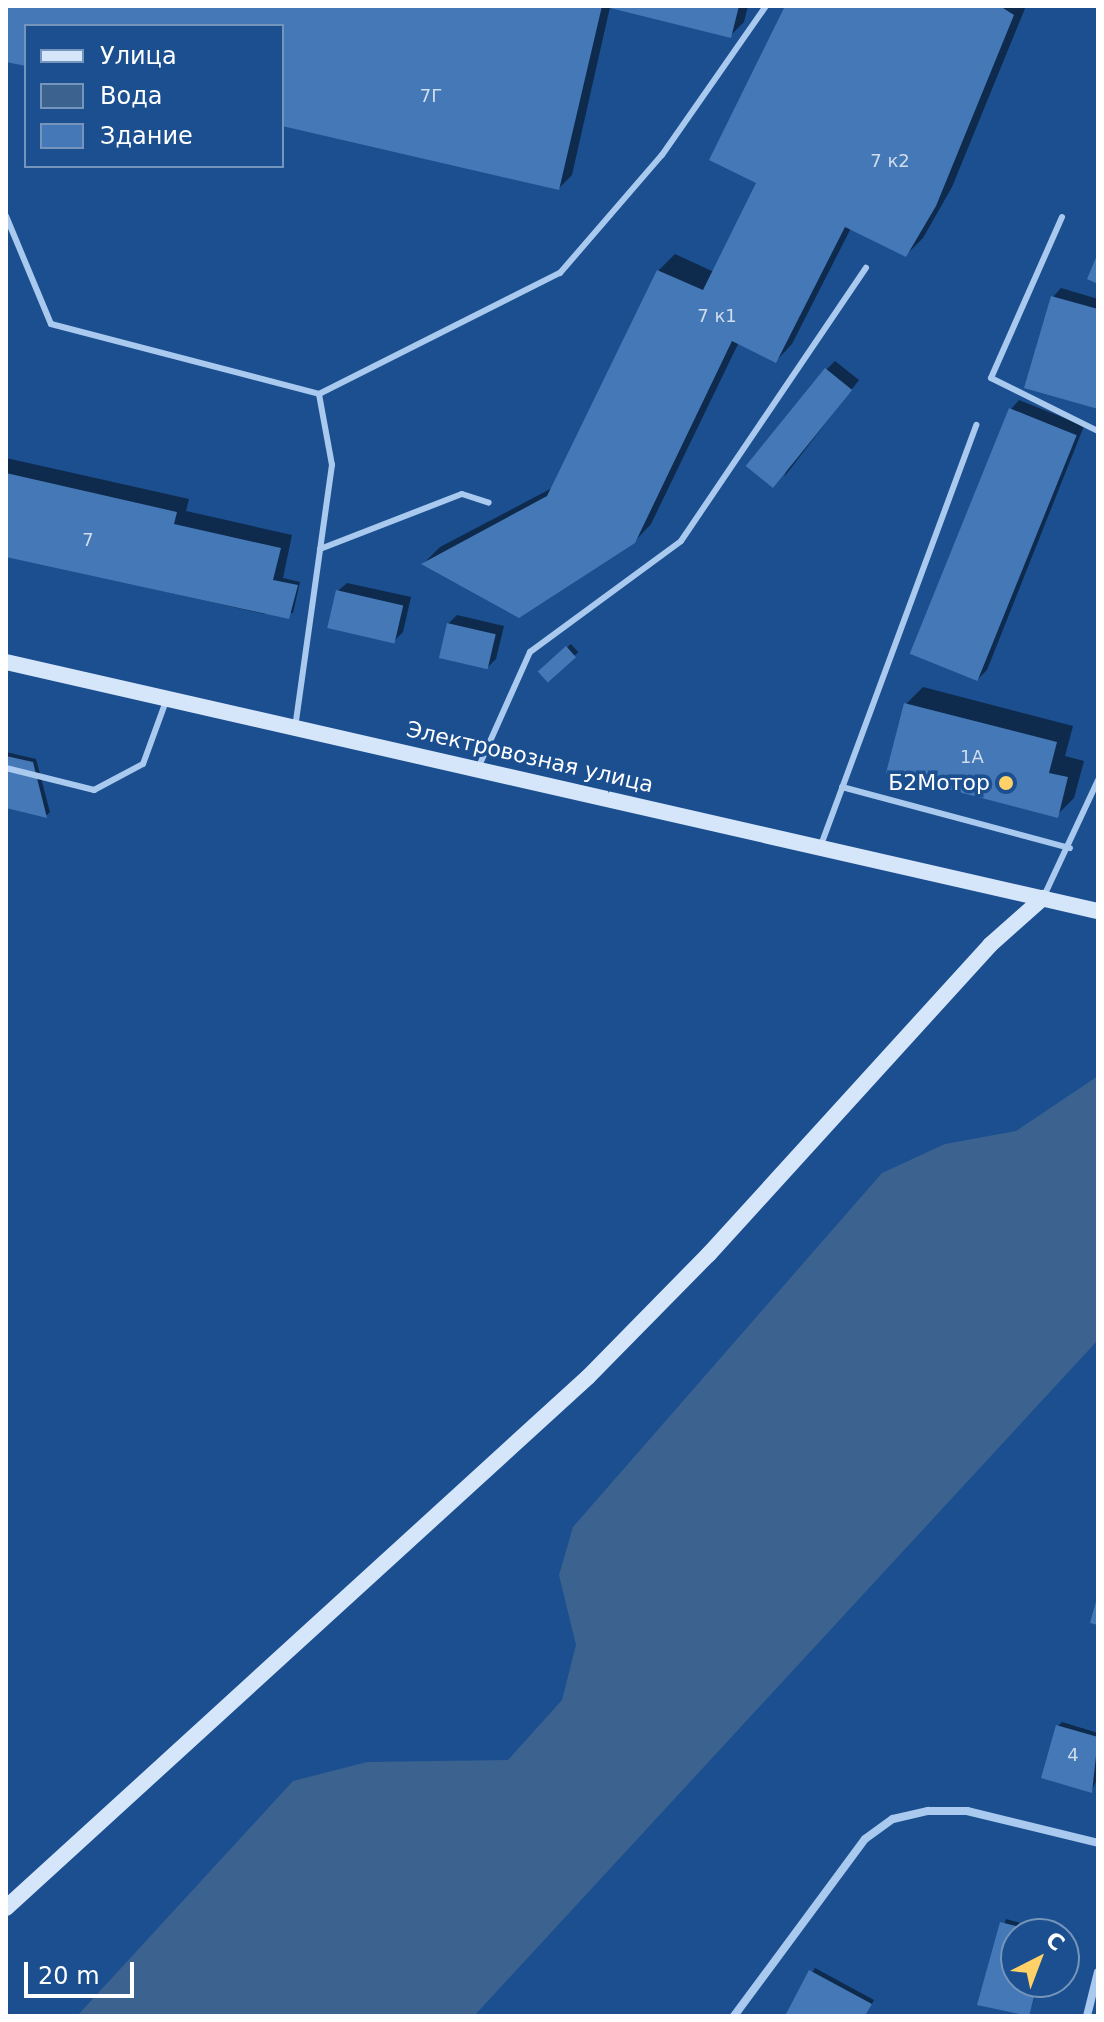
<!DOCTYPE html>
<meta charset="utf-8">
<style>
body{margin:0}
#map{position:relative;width:1104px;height:2022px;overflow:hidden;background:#1b4f8f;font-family:"DejaVu Sans",sans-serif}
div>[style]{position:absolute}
.water>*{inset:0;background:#3c6290}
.shadow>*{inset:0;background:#0007;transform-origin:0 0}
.building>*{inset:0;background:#4478b7;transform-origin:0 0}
.lane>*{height:6px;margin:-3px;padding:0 3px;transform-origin:3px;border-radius:3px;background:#a9c9ee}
.street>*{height:8px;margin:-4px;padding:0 4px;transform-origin:4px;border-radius:4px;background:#a9c9ee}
.secondary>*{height:16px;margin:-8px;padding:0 8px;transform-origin:8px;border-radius:8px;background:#d6e6fa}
.dots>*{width:22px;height:22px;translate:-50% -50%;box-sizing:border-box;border:4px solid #1b4f8f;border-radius:50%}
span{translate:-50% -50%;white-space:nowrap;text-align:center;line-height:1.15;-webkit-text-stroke:7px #1b4f8f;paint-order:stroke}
.number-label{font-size:18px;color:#d0dded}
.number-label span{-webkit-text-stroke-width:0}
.street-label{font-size:22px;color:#fff}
.poi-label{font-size:22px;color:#fff}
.right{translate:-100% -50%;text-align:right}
.frame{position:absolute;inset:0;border:8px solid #fff;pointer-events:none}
.legend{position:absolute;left:24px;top:24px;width:260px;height:144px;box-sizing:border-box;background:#1b4f8f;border:2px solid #7695bc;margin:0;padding:10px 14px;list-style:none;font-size:24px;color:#fff}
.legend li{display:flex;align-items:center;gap:16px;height:40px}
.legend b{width:40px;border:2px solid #7695bc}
.north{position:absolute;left:1000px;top:1918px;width:80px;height:80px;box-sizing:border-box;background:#1b4f8f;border:2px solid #7695bc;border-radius:50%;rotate:42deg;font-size:22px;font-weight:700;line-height:32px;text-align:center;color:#fff}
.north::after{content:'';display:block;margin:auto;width:28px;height:36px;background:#ffd166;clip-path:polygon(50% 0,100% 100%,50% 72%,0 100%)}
.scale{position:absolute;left:24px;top:1962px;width:110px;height:36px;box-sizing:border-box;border:4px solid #fff;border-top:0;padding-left:10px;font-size:24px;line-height:28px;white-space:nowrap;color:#fff;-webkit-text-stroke:6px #1b4f8f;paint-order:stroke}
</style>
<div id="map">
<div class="water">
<div style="clip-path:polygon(1098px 1076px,1098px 1340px,474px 2016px,77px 2016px,293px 1781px,367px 1762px,508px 1760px,562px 1700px,576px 1645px,559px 1575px,573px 1527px,882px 1173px,945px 1144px,1016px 1131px)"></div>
</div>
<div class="shadow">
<div style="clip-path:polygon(6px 6px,748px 6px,744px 22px,731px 35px,610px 7px,572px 175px,559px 188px,282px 124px,282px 26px,26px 26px,26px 64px,6px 60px)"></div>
<div style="clip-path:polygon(787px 6px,1026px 6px,952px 187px,923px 238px,906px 255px,851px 228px,792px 344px,776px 361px,739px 342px,651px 524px,634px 542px,424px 563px,440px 547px,554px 487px,658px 271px,675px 254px,714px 272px,759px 182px)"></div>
<div style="clip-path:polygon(1061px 288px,1098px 299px,1098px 407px,1053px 297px)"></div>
<div style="clip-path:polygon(835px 361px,859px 380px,784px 477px,826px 370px)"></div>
<div style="clip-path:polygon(1019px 400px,1084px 426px,987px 670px,978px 679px,1011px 409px)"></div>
<div style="clip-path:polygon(6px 458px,189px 499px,186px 511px,292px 535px,283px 578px,300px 582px,293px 613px,264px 614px,6px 555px)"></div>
<div style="clip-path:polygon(347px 583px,411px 597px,403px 632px,394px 641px,338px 591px)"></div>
<div style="clip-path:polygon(457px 615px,504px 626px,496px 659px,488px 667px,448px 624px)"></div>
<div style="left:571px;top:644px;width:11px;height:42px;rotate:49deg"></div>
<div style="clip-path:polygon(923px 687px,1073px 726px,1065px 756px,1084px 761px,1074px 798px,1057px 815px,906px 704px)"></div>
<div style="clip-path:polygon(6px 752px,36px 759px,50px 812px,47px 815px,6px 806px)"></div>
<div style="clip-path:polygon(1062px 1722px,1098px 1733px,1098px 1777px,1092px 1790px,1058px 1726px)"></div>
<div style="clip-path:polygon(1006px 1919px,1053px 1932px,1016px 1934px,1016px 1982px,1040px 1982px,1028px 2016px,980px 2003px)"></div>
<div style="clip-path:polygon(815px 1968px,874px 2000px,865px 2016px,787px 2016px)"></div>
</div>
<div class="building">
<div style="clip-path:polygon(6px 6px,602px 6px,559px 190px,282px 126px,282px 26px,26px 26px,26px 66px,6px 62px)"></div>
<div style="clip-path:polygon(602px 6px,739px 6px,731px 38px)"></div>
<div style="clip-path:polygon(785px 6px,1000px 6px,1014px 15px,936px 206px,906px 257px,845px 227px,776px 363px,732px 341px,635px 543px,519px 618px,421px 564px,547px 496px,657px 270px,703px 290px,756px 183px,709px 160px)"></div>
<div style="clip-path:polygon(1098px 253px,1098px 284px,1087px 279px)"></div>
<div style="clip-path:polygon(1051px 296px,1098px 309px,1098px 409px,1024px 388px)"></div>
<div style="left:825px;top:368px;width:35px;height:126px;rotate:39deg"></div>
<div style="left:1009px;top:408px;width:73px;height:265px;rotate:22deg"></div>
<div style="clip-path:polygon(6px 473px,177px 512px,174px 524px,281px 548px,273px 580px,298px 585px,289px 619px,6px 557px)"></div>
<div style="left:336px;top:590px;width:69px;height:39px;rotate:13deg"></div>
<div style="left:447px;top:623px;width:50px;height:36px;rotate:13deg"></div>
<div style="left:566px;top:646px;width:15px;height:38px;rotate:48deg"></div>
<div style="clip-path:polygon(904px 703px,1057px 742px,1049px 773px,1068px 777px,1058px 818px,886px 773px)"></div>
<div style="clip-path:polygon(6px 756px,33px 762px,47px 818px,6px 808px)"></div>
<div style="clip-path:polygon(1097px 1598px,1098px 1598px,1098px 1625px,1090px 1623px)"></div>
<div style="clip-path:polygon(1056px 1725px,1098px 1737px,1092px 1793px,1041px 1778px)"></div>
<div style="clip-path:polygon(1000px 1922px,1043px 1933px,1016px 1934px,1016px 1982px,1038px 1982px,1029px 2016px,977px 2005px)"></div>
<div style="clip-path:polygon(809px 1970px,872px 2004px,865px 2016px,785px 2016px)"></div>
</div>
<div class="lane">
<div style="left:6px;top:216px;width:117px;rotate:67.4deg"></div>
<div style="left:51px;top:324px;width:277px;rotate:14.6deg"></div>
<div style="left:319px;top:394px;width:270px;rotate:-26.7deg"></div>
<div style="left:560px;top:273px;width:156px;rotate:-49.2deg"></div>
<div style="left:662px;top:155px;width:182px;rotate:-55.1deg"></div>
<div style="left:1062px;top:217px;width:176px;rotate:113.8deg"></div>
<div style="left:991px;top:378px;width:119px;rotate:26.4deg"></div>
<div style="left:320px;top:549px;width:152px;rotate:-21.2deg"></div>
<div style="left:462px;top:494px;width:28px;rotate:18deg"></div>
<div style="left:295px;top:728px;width:266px;rotate:-82deg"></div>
<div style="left:332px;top:465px;width:72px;rotate:-100.4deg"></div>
<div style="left:479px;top:766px;width:125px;rotate:-65.9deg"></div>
<div style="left:530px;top:652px;width:187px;rotate:-36.3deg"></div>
<div style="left:681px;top:541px;width:330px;rotate:-55.9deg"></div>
<div style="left:6px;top:768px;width:91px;rotate:14deg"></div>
<div style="left:94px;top:790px;width:55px;rotate:-28deg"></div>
<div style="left:143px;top:764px;width:67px;rotate:-69.9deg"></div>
<div style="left:842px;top:787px;width:236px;rotate:15deg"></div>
<div style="left:821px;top:845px;width:448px;rotate:-69.7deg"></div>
<div style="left:1044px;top:896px;width:128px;rotate:-65deg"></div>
</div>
<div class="street">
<div style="left:734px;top:2016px;width:220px;rotate:-53.5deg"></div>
<div style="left:865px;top:1839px;width:34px;rotate:-36deg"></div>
<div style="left:893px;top:1819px;width:36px;rotate:-13deg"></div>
<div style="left:928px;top:1811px;width:39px"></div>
<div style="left:967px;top:1811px;width:135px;rotate:13.7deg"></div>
<div style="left:1087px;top:2016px;width:45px;rotate:-76deg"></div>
</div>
<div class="secondary">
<div style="left:6px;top:662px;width:1120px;rotate:12.85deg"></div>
<div style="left:6px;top:1908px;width:788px;rotate:-42.38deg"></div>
<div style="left:588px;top:1377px;width:173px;rotate:-45.5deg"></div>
<div style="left:709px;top:1254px;width:418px;rotate:-47.7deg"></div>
<div style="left:990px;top:945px;width:71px;rotate:-41.6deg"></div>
</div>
<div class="dots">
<div style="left:1006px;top:783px;background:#ffd166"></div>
</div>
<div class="number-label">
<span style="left:431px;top:96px">7Г</span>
<span style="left:890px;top:161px">7 к2</span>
<span style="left:717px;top:316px">7 к1</span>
<span style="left:88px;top:540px">7</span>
<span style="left:972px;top:757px">1А</span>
<span style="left:1073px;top:1755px">4</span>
</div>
<div class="street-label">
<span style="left:530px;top:757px;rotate:13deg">Электровозная улица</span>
</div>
<div class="poi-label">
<span class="right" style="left:990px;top:783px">Б2Мотор</span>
</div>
<div class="frame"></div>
<ul class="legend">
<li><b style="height:10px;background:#d6e6fa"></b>Улица</li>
<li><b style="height:22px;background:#3c6290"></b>Вода</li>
<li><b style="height:22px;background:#4478b7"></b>Здание</li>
</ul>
<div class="north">С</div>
<div class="scale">20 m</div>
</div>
